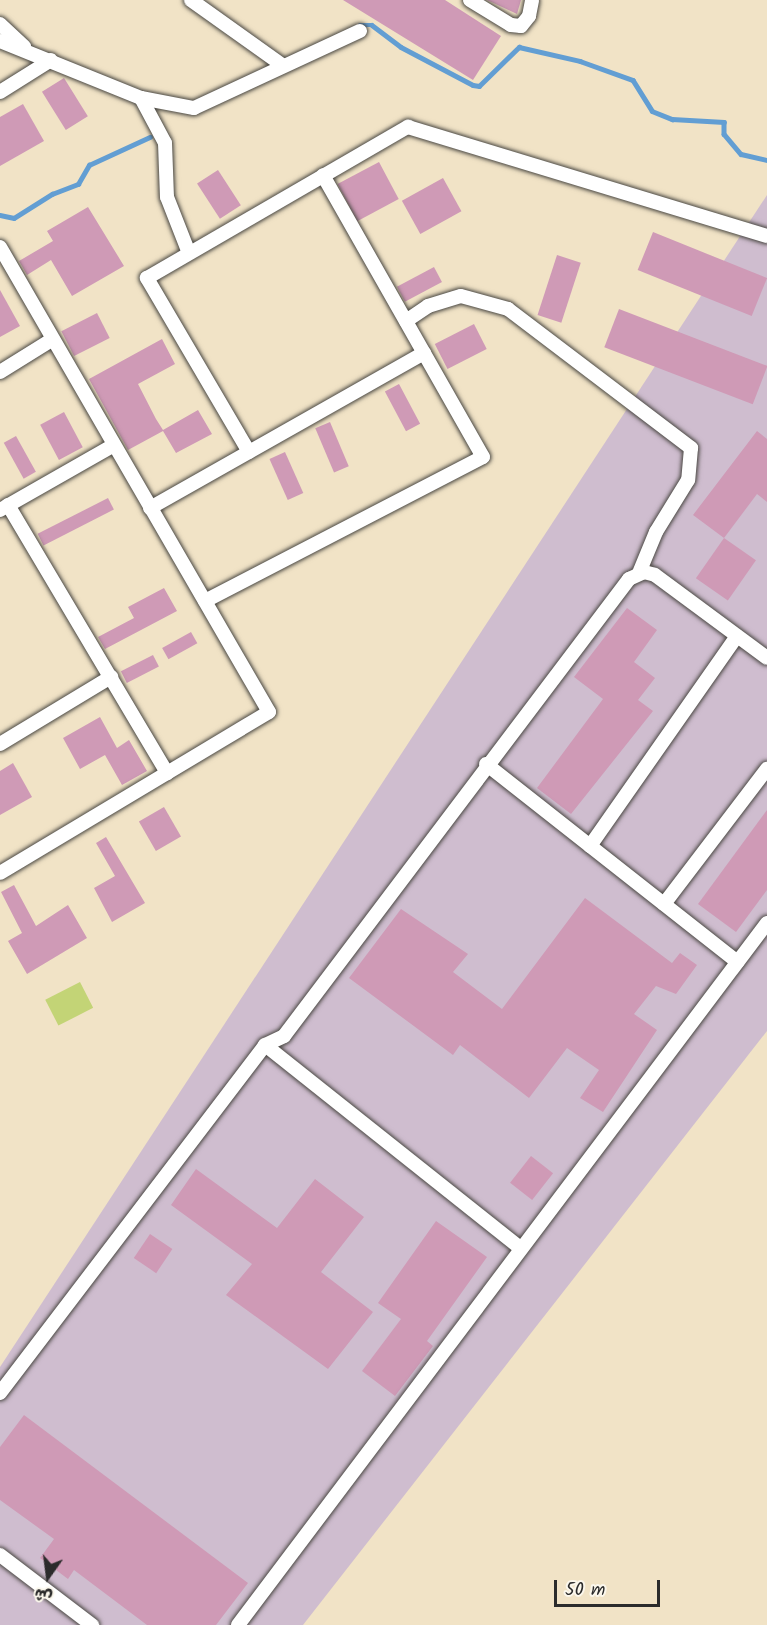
<!DOCTYPE html>
<meta charset="utf-8">
<style>
body{margin:0}
#map{position:relative;width:767px;height:1625px;overflow:hidden;background:#f1e3c6;font-family:Kalam,"Playpen Sans Arabic",sans-serif}
div>[style]{position:absolute}
.industrial>*{inset:0;background:#cfbdcf}
.green>*{inset:0;background:#c3d476;transform-origin:0 0}
.stream>*{height:4.5px;margin:-2.25px;padding:0 2.25px;transform-origin:2.25px;border-radius:2.25px;background:#629ed3}
.building>*{inset:0;background:#cf9ab6;transform-origin:0 0}
.roads{filter:drop-shadow(0 0 2px #494742) drop-shadow(0 0 2px #494742)}
.minor>*{height:14px;margin:-7px;padding:0 7px;transform-origin:7px;border-radius:7px;background:#fff}
span{translate:-50% -50%;white-space:nowrap;text-align:center;line-height:1.15;-webkit-text-stroke:5px #fbf7ec;paint-order:stroke}
.north{position:absolute;left:18px;top:1547px;width:60px;height:60px;-webkit-text-stroke:4px #fbf7ec;paint-order:stroke;rotate:194deg;font-size:16px;font-weight:700;line-height:24px;text-align:center;color:#2b2b2b}
.north::after{content:'';display:block;margin:auto;width:21px;height:27px;background:#2b2b2b;clip-path:polygon(50% 0,100% 100%,50% 72%,0 100%)}
.scale{position:absolute;left:554px;top:1580px;width:106px;height:27px;box-sizing:border-box;border:3px solid #2b2b2b;border-top:0;padding-left:8px;font-size:18px;line-height:21px;white-space:nowrap;color:#2b2b2b;-webkit-text-stroke:4px #fbf7ec;paint-order:stroke}
</style>
<div id="map">
<div class="industrial">
<div style="clip-path:polygon(767px 195px,767px 1031px,303px 1625px,0 1625px,0 1367px)"></div>
</div>
<div class="green">
<div style="left:80px;top:982px;width:29px;height:39px;rotate:63deg"></div>
</div>
<div class="stream">
<div style="left:360px;top:25px;width:12px"></div>
<div style="left:372px;top:25px;width:36px;rotate:37deg"></div>
<div style="left:401px;top:47px;width:81px;rotate:27.8deg"></div>
<div style="left:473px;top:85px;width:6px;rotate:9deg"></div>
<div style="left:479px;top:86px;width:56px;rotate:-44.3deg"></div>
<div style="left:519px;top:47px;width:63px;rotate:12.9deg"></div>
<div style="left:580px;top:61px;width:56px;rotate:19.7deg"></div>
<div style="left:633px;top:80px;width:36px;rotate:58deg"></div>
<div style="left:652px;top:111px;width:22px;rotate:22deg"></div>
<div style="left:672px;top:119px;width:52px;rotate:3.3deg"></div>
<div style="left:724px;top:122px;width:12px;rotate:90deg"></div>
<div style="left:724px;top:134px;width:26px;rotate:50deg"></div>
<div style="left:741px;top:154px;width:27px;rotate:13deg"></div>
<div style="left:0;top:215px;width:14px;rotate:12deg"></div>
<div style="left:14px;top:218px;width:45px;rotate:-32.3deg"></div>
<div style="left:52px;top:194px;width:28px;rotate:-21deg"></div>
<div style="left:78px;top:184px;width:22px;rotate:-60deg"></div>
<div style="left:89px;top:165px;width:67px;rotate:-24.7deg"></div>
</div>
<div class="building">
<div style="clip-path:polygon(343px 0,445px 0,501px 36px,473px 80px)"></div>
<div style="clip-path:polygon(487px 0,521px 0,517px 14px)"></div>
<div style="left:64px;top:78px;width:45px;height:26px;rotate:58deg"></div>
<div style="clip-path:polygon(23px 104px,44px 141px,0 166px,0 117px)"></div>
<div style="left:379px;top:162px;width:42px;height:47px;rotate:62deg"></div>
<div style="left:218px;top:170px;width:42px;height:25px;rotate:57deg"></div>
<div style="left:443px;top:178px;width:38px;height:47px;rotate:61deg"></div>
<div style="clip-path:polygon(88px 207px,124px 266px,72px 296px,51px 260px,27px 275px,19px 261px,53px 241px,47px 231px)"></div>
<div style="left:653px;top:232px;width:123px;height:41px;rotate:22deg"></div>
<div style="left:557px;top:255px;width:25px;height:63px;rotate:18deg"></div>
<div style="left:434px;top:267px;width:17px;height:42px;rotate:62deg"></div>
<div style="clip-path:polygon(0 290px,20px 326px,0 337px)"></div>
<div style="left:619px;top:309px;width:159px;height:41px;rotate:21deg"></div>
<div style="left:97px;top:313px;width:28px;height:40px;rotate:63deg"></div>
<div style="left:474px;top:324px;width:28px;height:44px;rotate:63deg"></div>
<div style="clip-path:polygon(162px 339px,175px 364px,138px 384px,156px 419px,163px 430px,198px 410px,212px 434px,176px 453px,163px 431px,128px 450px,89px 379px)"></div>
<div style="left:399px;top:384px;width:45px;height:16px;rotate:62deg"></div>
<div style="left:64px;top:412px;width:40px;height:27px;rotate:62deg"></div>
<div style="left:330px;top:422px;width:48px;height:16px;rotate:67deg"></div>
<div style="clip-path:polygon(757px 431px,767px 439px,767px 502px,757px 494px,724px 538px,693px 515px)"></div>
<div style="left:16px;top:436px;width:41px;height:14px;rotate:61deg"></div>
<div style="left:285px;top:452px;width:45px;height:17px;rotate:66deg"></div>
<div style="left:108px;top:498px;width:13px;height:79px;rotate:63deg"></div>
<div style="left:724px;top:538px;width:39px;height:49px;rotate:35deg"></div>
<div style="clip-path:polygon(164px 588px,177px 611px,105px 649px,98px 637px,134px 618px,128px 607px)"></div>
<div style="clip-path:polygon(627px 608px,657px 630px,634px 662px,655px 678px,638px 700px,653px 711px,571px 814px,537px 788px,603px 699px,574px 677px)"></div>
<div style="left:191px;top:632px;width:13px;height:33px;rotate:61deg"></div>
<div style="left:153px;top:655px;width:13px;height:36px;rotate:63deg"></div>
<div style="clip-path:polygon(100px 717px,117px 748px,129px 740px,147px 771px,122px 785px,105px 755px,80px 769px,63px 738px)"></div>
<div style="clip-path:polygon(13px 763px,32px 797px,0 815px,0 771px)"></div>
<div style="left:164px;top:807px;width:34px;height:29px;rotate:60deg"></div>
<div style="clip-path:polygon(767px 810px,767px 890px,736px 932px,698px 904px)"></div>
<div style="clip-path:polygon(106px 837px,145px 903px,112px 922px,94px 888px,115px 876px,96px 843px)"></div>
<div style="clip-path:polygon(14px 885px,36px 926px,68px 905px,87px 938px,27px 974px,8px 941px,22px 933px,1px 892px)"></div>
<div style="clip-path:polygon(585px 898px,672px 963px,680px 953px,697px 965px,676px 994px,656px 986px,634px 1014px,657px 1030px,603px 1112px,580px 1098px,599px 1070px,567px 1048px,529px 1098px,460px 1045px,453px 1055px,349px 978px,401px 909px,468px 954px,453px 972px,502px 1009px)"></div>
<div style="left:531px;top:1156px;width:28px;height:34px;rotate:38deg"></div>
<div style="clip-path:polygon(196px 1169px,277px 1228px,315px 1179px,364px 1217px,321px 1272px,373px 1312px,328px 1369px,226px 1295px,252px 1264px,171px 1205px)"></div>
<div style="clip-path:polygon(436px 1221px,487px 1257px,427px 1341px,433px 1346px,395px 1396px,362px 1371px,401px 1319px,378px 1303px)"></div>
<div style="left:150px;top:1234px;width:27px;height:29px;rotate:34deg"></div>
<div style="clip-path:polygon(24px 1415px,248px 1583px,216px 1625px,147px 1625px,74px 1570px,68px 1579px,40px 1558px,54px 1539px,0 1500px,0 1447px)"></div>
</div>
<div class="roads">
<div class="minor">
<div style="left:191px;top:0;width:112px;rotate:35.5deg"></div>
<div style="left:470px;top:0;width:48px;rotate:31.4deg"></div>
<div style="left:511px;top:25px;width:10px;rotate:6deg"></div>
<div style="left:521px;top:26px;width:13px;rotate:-51deg"></div>
<div style="left:529px;top:16px;width:16px;rotate:-79deg"></div>
<div style="left:0;top:24px;width:33px;rotate:43deg"></div>
<div style="left:0;top:41px;width:152px;rotate:22deg"></div>
<div style="left:141px;top:98px;width:54px;rotate:10.7deg"></div>
<div style="left:194px;top:108px;width:183px;rotate:-24.9deg"></div>
<div style="left:0;top:92px;width:60px;rotate:-32.1deg"></div>
<div style="left:141px;top:98px;width:51px;rotate:61.9deg"></div>
<div style="left:165px;top:143px;width:54px;rotate:87.9deg"></div>
<div style="left:167px;top:197px;width:60px;rotate:68.6deg"></div>
<div style="left:0;top:247px;width:537px;rotate:59.95deg"></div>
<div style="left:269px;top:712px;width:313px;rotate:149.1deg"></div>
<div style="left:406px;top:321px;width:27px;rotate:-34deg"></div>
<div style="left:428px;top:306px;width:34px;rotate:-17deg"></div>
<div style="left:461px;top:296px;width:49px;rotate:15.5deg"></div>
<div style="left:508px;top:309px;width:230px;rotate:37.2deg"></div>
<div style="left:691px;top:448px;width:32px;rotate:95deg"></div>
<div style="left:688px;top:480px;width:61px;rotate:121.6deg"></div>
<div style="left:656px;top:532px;width:44px;rotate:112.5deg"></div>
<div style="left:0;top:372px;width:62px;rotate:-31.9deg"></div>
<div style="left:249px;top:452px;width:202px;rotate:-120.4deg"></div>
<div style="left:147px;top:278px;width:302px;rotate:-30.1deg"></div>
<div style="left:408px;top:127px;width:375px;rotate:16.9deg"></div>
<div style="left:8px;top:505px;width:312px;rotate:59.3deg"></div>
<div style="left:150px;top:508px;width:315px;rotate:-29.5deg"></div>
<div style="left:0;top:510px;width:131px;rotate:-29.7deg"></div>
<div style="left:205px;top:601px;width:313px;rotate:-27.4deg"></div>
<div style="left:483px;top:457px;width:324px;rotate:-119.6deg"></div>
<div style="left:0;top:744px;width:130px;rotate:-31.1deg"></div>
<div style="left:486px;top:764px;width:320px;rotate:38.2deg"></div>
<div style="left:590px;top:846px;width:256px;rotate:-55deg"></div>
<div style="left:664px;top:904px;width:170px;rotate:-52.7deg"></div>
<div style="left:265px;top:1045px;width:326px;rotate:38.5deg"></div>
<div style="left:0;top:1393px;width:437px;rotate:-52.7deg"></div>
<div style="left:265px;top:1045px;width:21px;rotate:-25deg"></div>
<div style="left:284px;top:1036px;width:573px;rotate:-52.95deg"></div>
<div style="left:629px;top:579px;width:17px;rotate:-25deg"></div>
<div style="left:644px;top:572px;width:11px;rotate:15deg"></div>
<div style="left:655px;top:575px;width:139px;rotate:36.5deg"></div>
<div style="left:0;top:1555px;width:116px;rotate:37.3deg"></div>
<div style="left:238px;top:1625px;width:879px;rotate:-53deg"></div>
</div>
</div>
<div class="north">ش</div>
<div class="scale">50 m</div>
</div>
